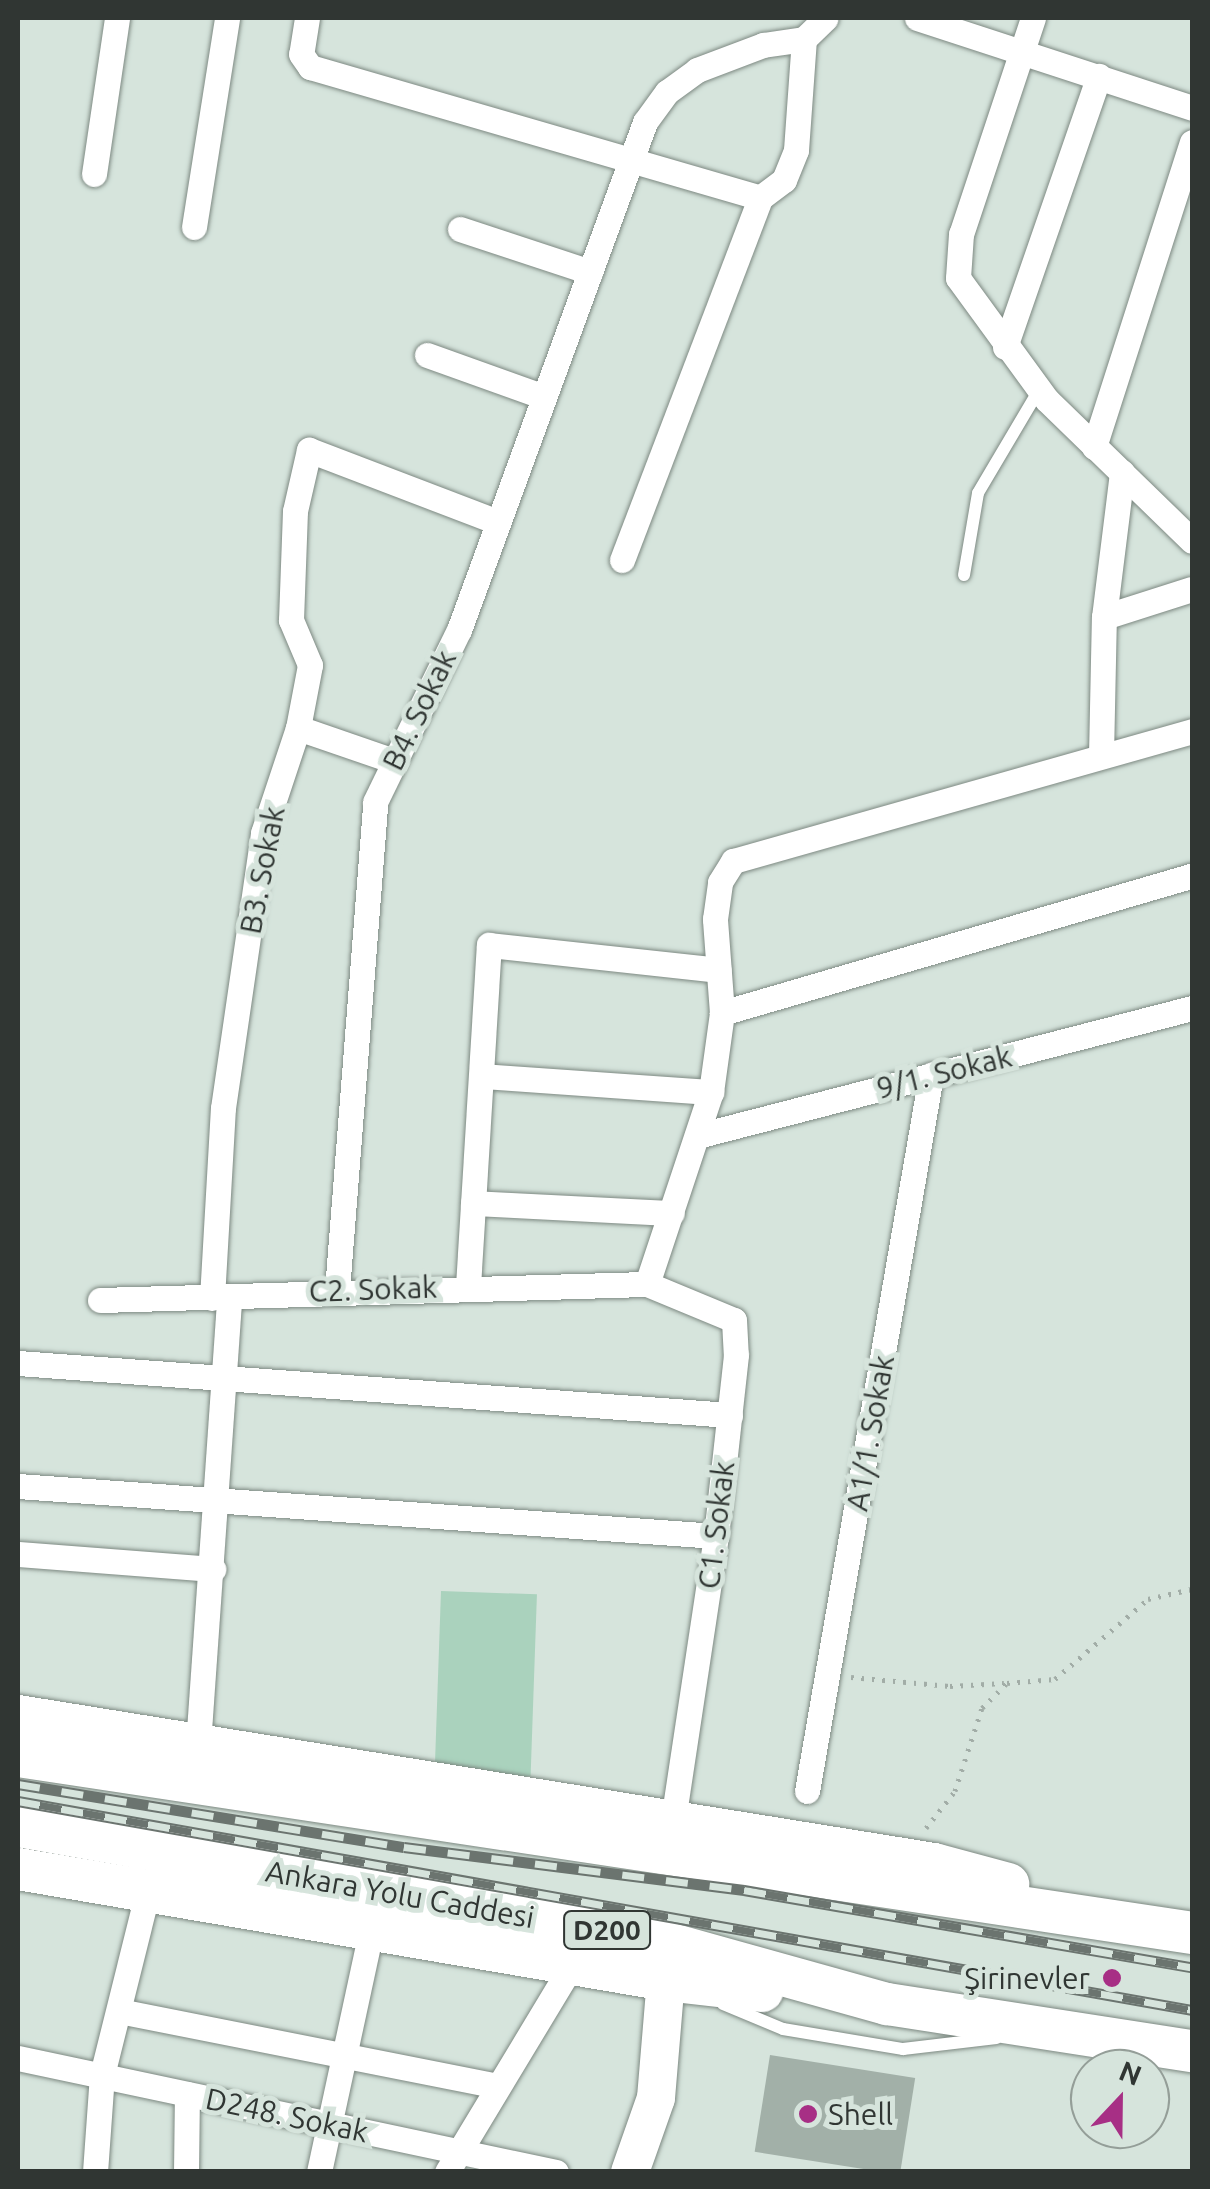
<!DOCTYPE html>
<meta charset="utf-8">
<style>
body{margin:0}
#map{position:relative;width:1210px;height:2189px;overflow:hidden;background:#d6e4dc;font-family:Ubuntu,sans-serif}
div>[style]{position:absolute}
.green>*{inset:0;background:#aad2bd;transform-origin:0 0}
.building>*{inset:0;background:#a2b0a8;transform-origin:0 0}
.path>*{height:5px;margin-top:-2.5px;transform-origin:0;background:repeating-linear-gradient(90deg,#a2ada7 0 2.5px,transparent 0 10.5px)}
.roads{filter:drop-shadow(0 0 2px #7d8982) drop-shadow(0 0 2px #7d8982)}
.service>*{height:12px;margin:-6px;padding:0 6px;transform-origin:6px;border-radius:6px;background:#fff}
.minor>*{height:25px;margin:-12.5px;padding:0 12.5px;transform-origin:12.5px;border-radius:12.5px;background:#fff}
.secondary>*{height:38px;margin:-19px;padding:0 19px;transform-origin:19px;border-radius:19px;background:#fff}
.trunk>*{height:42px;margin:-21px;padding:0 21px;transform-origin:21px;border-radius:21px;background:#fff}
.rail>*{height:11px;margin-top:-5.5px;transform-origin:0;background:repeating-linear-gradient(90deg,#d6e4dc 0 22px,#6b746f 0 44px);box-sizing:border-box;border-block:2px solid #6b746f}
.dots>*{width:28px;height:28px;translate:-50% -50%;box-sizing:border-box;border:5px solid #d6e4dc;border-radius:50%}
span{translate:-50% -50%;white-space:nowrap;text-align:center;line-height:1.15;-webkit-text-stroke:10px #d6e4dc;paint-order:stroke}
.shield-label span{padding:2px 8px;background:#d6e4dc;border:2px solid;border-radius:8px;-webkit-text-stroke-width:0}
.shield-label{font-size:28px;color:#303633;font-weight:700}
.street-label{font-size:30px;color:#303633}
.poi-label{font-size:30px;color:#303633}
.right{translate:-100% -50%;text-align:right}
.left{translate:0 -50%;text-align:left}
.frame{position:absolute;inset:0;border:20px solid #303633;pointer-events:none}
.north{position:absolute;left:1070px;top:2049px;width:100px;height:100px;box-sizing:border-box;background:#d6e4dc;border:2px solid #949e98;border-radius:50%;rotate:22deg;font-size:28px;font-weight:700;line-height:40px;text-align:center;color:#303633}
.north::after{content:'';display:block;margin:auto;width:35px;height:45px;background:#a72f85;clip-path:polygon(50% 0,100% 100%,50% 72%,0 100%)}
</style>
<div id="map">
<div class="green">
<div style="left:441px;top:1591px;width:96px;height:182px;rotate:2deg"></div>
</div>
<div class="building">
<div style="left:770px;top:2055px;width:147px;height:98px;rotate:9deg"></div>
</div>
<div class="path">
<div style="left:851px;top:1677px;width:99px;rotate:5.2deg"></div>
<div style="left:950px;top:1686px;width:54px;rotate:-3.2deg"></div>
<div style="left:926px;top:1828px;width:47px;rotate:-51.9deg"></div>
<div style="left:955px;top:1791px;width:87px;rotate:-72deg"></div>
<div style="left:982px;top:1708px;width:35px;rotate:-45deg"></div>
<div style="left:1007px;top:1683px;width:48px;rotate:-4.8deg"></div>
<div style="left:1055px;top:1679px;width:123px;rotate:-40.7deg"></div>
<div style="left:1148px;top:1599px;width:45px;rotate:-12.8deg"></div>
</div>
<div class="roads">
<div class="service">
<div style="left:964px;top:575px;width:83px;rotate:-80.3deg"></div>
<div style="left:978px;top:493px;width:120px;rotate:-59.4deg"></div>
<div style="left:723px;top:2004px;width:65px;rotate:22.6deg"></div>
<div style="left:783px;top:2029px;width:122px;rotate:9.5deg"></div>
<div style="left:903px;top:2049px;width:94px;rotate:-6.7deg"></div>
</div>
<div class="minor">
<div style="left:307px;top:18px;width:36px;rotate:99deg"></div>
<div style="left:301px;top:54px;width:16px;rotate:55deg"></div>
<div style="left:310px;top:67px;width:469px;rotate:16.2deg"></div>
<div style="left:917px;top:18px;width:289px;rotate:18.1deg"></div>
<div style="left:1033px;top:18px;width:228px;rotate:108.4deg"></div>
<div style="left:961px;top:234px;width:44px;rotate:93.9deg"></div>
<div style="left:958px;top:278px;width:151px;rotate:53.9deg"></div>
<div style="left:1047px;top:400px;width:202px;rotate:44.2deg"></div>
<div style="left:94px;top:174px;width:158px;rotate:-81.6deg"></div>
<div style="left:760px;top:198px;width:30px;rotate:-37deg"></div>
<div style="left:784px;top:180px;width:32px;rotate:-68deg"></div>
<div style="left:796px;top:150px;width:111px;rotate:-85.9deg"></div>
<div style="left:804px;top:39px;width:30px;rotate:-44deg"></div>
<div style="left:194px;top:227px;width:212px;rotate:-81deg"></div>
<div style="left:460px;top:229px;width:137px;rotate:18.3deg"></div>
<div style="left:1005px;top:347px;width:287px;rotate:-70.9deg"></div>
<div style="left:427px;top:355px;width:124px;rotate:19.7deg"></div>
<div style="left:1094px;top:447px;width:320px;rotate:-72.2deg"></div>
<div style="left:622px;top:560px;width:387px;rotate:-69.1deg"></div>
<div style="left:1104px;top:617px;width:92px;rotate:-17.7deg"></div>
<div style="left:298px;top:728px;width:102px;rotate:19deg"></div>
<div style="left:1101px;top:756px;width:139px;rotate:-88.8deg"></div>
<div style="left:1104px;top:617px;width:146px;rotate:-82.9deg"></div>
<div style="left:722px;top:1013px;width:490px;rotate:-16.3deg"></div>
<div style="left:482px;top:1076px;width:230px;rotate:4deg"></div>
<div style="left:697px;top:1136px;width:511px;rotate:-14.5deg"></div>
<div style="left:473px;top:1203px;width:199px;rotate:2.9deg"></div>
<div style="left:647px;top:1284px;width:202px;rotate:-71.6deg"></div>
<div style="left:711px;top:1092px;width:80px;rotate:-82.1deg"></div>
<div style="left:722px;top:1013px;width:94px;rotate:-94.3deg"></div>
<div style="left:715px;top:919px;width:37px;rotate:-82deg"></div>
<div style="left:720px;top:882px;width:25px;rotate:-58deg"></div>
<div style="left:733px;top:861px;width:477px;rotate:-15.8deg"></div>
<div style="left:468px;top:1286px;width:342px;rotate:-86.5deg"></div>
<div style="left:489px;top:945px;width:231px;rotate:6.2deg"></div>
<div style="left:337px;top:1290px;width:489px;rotate:-85.5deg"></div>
<div style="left:375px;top:802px;width:191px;rotate:-64deg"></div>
<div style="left:459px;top:630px;width:541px;rotate:-69.89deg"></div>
<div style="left:645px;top:122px;width:37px;rotate:-54deg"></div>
<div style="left:667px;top:92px;width:37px;rotate:-36deg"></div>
<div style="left:697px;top:70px;width:71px;rotate:-20.7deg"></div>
<div style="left:763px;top:45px;width:41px;rotate:-8.3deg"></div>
<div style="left:212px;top:1298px;width:190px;rotate:-86.7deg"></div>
<div style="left:223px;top:1108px;width:278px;rotate:-81.7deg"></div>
<div style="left:263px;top:833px;width:111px;rotate:-71.6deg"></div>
<div style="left:298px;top:728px;width:64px;rotate:-79.2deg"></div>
<div style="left:310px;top:665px;width:49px;rotate:-112.9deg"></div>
<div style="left:291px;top:620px;width:109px;rotate:-87.9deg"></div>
<div style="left:295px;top:511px;width:63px;rotate:-77.1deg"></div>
<div style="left:309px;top:450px;width:202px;rotate:20.9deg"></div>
<div style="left:100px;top:1300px;width:547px;rotate:-1.68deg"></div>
<div style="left:647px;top:1284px;width:94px;rotate:22.5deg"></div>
<div style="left:734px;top:1320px;width:35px;rotate:87deg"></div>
<div style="left:736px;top:1355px;width:182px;rotate:96.3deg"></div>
<div style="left:716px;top:1536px;width:289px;rotate:98.6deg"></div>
<div style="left:18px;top:1363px;width:714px;rotate:4.18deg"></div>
<div style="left:18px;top:1486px;width:700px;rotate:4.1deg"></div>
<div style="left:18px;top:1554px;width:196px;rotate:4.4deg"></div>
<div style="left:198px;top:1745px;width:449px;rotate:-86deg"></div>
<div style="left:807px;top:1791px;width:727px;rotate:-80.17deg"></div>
<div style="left:119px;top:2011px;width:385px;rotate:11.2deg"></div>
<div style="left:18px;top:2058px;width:550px;rotate:11.96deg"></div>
<div style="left:95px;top:2172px;width:97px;rotate:-85.9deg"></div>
<div style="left:102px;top:2075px;width:190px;rotate:-76deg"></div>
<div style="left:186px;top:2172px;width:78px;rotate:-89.3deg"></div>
<div style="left:319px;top:2172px;width:252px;rotate:-77.8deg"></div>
<div style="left:447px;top:2172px;width:244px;rotate:-58.9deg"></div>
</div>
<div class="secondary">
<div style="left:630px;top:2172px;width:78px;rotate:-70.6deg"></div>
<div style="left:656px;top:2098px;width:118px;rotate:-85.2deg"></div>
</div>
<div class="trunk">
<div style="left:18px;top:1716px;width:928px;rotate:9.18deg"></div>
<div style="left:934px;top:1864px;width:77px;rotate:15.1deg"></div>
<div style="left:18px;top:1756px;width:1187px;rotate:8.57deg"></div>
<div style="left:18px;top:1826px;width:642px;rotate:10.05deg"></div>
<div style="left:650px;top:1938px;width:246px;rotate:15.6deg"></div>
<div style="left:887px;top:2004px;width:309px;rotate:8.8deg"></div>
<div style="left:18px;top:1869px;width:657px;rotate:9.72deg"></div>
<div style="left:666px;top:1980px;width:97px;rotate:6.5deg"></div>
</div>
</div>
<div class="rail">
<div style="left:18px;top:1784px;width:391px;rotate:9.3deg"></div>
<div style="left:404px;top:1847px;width:343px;rotate:7.2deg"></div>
<div style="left:744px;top:1890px;width:455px;rotate:9.8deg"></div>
<div style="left:18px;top:1801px;width:1192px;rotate:10.09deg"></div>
</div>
<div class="dots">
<div style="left:1112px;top:1978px;background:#a72f85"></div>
<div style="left:808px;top:2114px;background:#a72f85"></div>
</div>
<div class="shield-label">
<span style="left:607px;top:1930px">D200</span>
</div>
<div class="street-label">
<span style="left:419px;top:710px;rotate:-64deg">B4. Sokak</span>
<span style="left:262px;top:870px;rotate:-79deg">B3. Sokak</span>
<span style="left:944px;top:1072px;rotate:-14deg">9/1. Sokak</span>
<span style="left:373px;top:1289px;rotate:-2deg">C2. Sokak</span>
<span style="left:870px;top:1433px;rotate:-80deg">A1/1. Sokak</span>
<span style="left:716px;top:1525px;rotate:-83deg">C1. Sokak</span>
<span style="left:400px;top:1894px;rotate:10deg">Ankara Yolu Caddesi</span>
<span style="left:287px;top:2115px;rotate:12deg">D248. Sokak</span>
</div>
<div class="poi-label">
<span class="right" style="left:1090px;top:1978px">Şirinevler</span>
<span class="left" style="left:828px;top:2114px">Shell</span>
</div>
<div class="frame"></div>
<div class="north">N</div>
</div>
